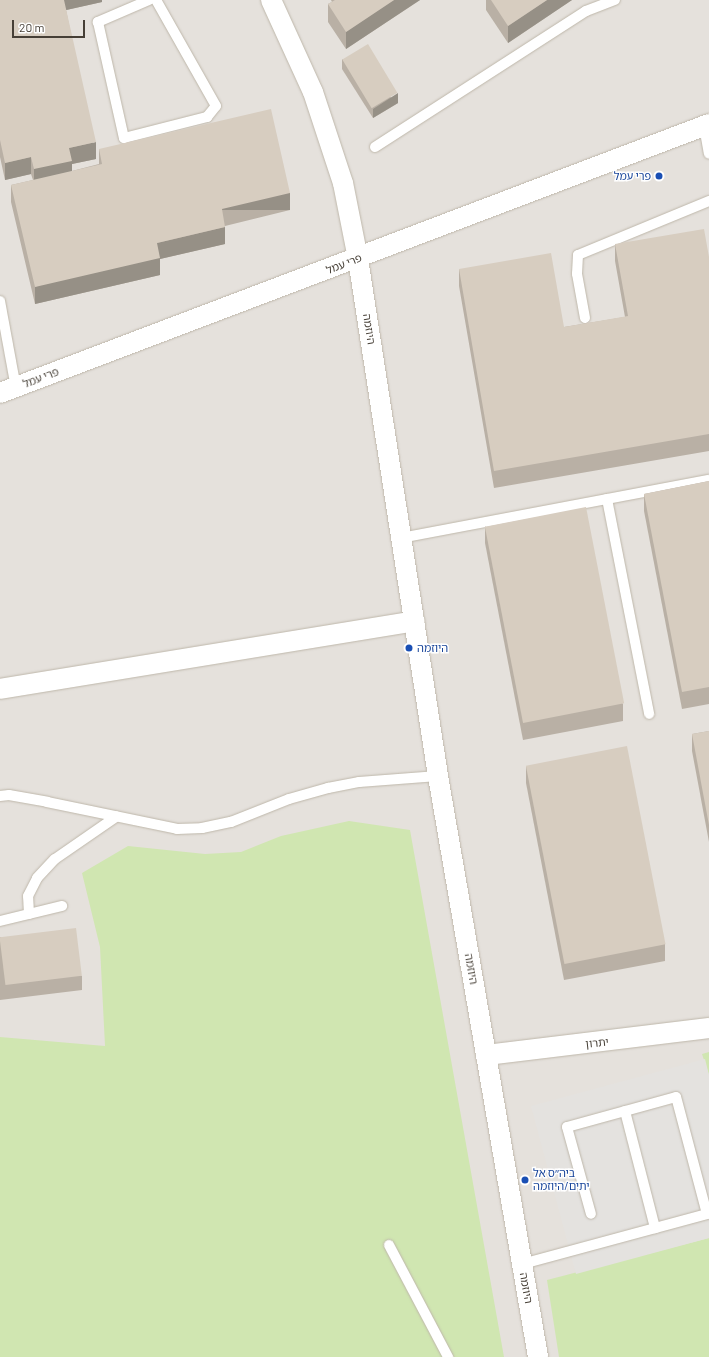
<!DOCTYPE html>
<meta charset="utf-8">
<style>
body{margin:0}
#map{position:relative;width:709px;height:1357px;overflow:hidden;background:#f3efe7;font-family:Barlow,"Noto Sans Hebrew",sans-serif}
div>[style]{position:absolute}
.industrial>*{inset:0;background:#e5e1dc;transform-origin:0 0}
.green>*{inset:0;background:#d0e6b1}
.parking>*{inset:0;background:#e4e2df}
.roads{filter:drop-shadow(0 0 1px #beb7aa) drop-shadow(0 0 1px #beb7aa)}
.lane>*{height:10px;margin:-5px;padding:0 5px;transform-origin:5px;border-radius:5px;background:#fff}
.street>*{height:20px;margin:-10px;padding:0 10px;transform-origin:10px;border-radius:10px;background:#fff}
.wall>*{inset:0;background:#b9b0a5}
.shaded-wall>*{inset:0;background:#969086;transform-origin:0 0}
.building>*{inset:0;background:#d7cdc0;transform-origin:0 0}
.dots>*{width:11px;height:11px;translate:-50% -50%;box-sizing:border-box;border:2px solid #fff;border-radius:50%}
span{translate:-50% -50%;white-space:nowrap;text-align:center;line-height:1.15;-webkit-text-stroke:3px #fff;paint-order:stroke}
.transit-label{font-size:11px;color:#164399}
.right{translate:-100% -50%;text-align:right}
.left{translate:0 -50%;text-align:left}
.street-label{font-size:11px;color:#463f36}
.scale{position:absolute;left:12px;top:20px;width:73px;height:18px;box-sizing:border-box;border:2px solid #463f36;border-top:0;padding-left:5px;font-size:12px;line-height:14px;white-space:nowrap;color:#463f36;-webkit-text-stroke:3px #fff;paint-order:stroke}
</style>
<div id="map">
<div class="industrial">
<div style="left:0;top:0;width:709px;height:1357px"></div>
</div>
<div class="green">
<div style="clip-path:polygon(349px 821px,410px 830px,504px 1357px,0 1357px,0 1037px,105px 1046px,100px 947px,82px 873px,128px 846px,205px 854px,241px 852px,281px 836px)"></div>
<div style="clip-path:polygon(709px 1052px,709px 1075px,702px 1054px)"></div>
<div style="clip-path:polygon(709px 1238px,709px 1357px,559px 1357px,547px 1280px)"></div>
</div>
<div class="parking">
<div style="clip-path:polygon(705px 1059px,709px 1075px,709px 1238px,576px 1274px,531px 1106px)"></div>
</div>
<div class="roads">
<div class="lane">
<div style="left:149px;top:0;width:56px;rotate:156.7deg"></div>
<div style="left:98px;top:22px;width:119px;rotate:77.4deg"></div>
<div style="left:124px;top:138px;width:86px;rotate:-14.2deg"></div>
<div style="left:207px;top:117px;width:14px;rotate:-51deg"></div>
<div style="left:216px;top:106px;width:122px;rotate:-119.5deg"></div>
<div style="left:704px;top:126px;width:28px;rotate:80deg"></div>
<div style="left:375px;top:147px;width:251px;rotate:-32.8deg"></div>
<div style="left:586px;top:11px;width:31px;rotate:-21deg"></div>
<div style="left:0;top:301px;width:88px;rotate:79.6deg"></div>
<div style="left:585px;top:318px;width:45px;rotate:-100.3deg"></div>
<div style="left:577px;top:274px;width:19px;rotate:-87deg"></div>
<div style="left:578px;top:255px;width:142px;rotate:-22.4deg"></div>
<div style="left:607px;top:499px;width:219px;rotate:78.9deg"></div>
<div style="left:401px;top:538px;width:313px;rotate:-10.7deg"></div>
<div style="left:0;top:796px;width:9px;rotate:-6deg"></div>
<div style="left:9px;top:795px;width:39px;rotate:10deg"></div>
<div style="left:47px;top:802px;width:133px;rotate:11.7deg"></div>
<div style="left:177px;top:829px;width:25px;rotate:-2deg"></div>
<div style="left:202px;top:828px;width:30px;rotate:-12deg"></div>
<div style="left:231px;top:822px;width:62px;rotate:-21.6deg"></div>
<div style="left:289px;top:799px;width:41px;rotate:-15.8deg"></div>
<div style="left:328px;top:788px;width:32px;rotate:-11deg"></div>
<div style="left:359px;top:782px;width:79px;rotate:-4.3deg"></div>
<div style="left:29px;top:914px;width:18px;rotate:-93deg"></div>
<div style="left:28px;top:896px;width:20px;rotate:-63deg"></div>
<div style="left:37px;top:878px;width:26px;rotate:-47deg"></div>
<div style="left:55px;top:859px;width:75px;rotate:-34.7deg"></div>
<div style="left:0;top:921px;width:64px;rotate:-13.6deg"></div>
<div style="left:625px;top:1111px;width:121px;rotate:75.6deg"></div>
<div style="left:389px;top:1245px;width:127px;rotate:62.2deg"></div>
<div style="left:522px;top:1264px;width:192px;rotate:-15.1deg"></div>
<div style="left:707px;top:1214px;width:121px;rotate:-104.8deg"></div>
<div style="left:676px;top:1097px;width:113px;rotate:164.6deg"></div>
<div style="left:567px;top:1127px;width:90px;rotate:74.6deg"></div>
</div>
<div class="street">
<div style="left:271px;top:0;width:101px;rotate:65.5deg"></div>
<div style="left:313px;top:92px;width:96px;rotate:71.8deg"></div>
<div style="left:343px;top:183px;width:77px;rotate:78.8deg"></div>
<div style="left:358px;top:259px;width:523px;rotate:81.2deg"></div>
<div style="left:438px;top:776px;width:590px;rotate:80.23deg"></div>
<div style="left:0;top:393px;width:758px;rotate:-20.78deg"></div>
<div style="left:0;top:689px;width:420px;rotate:-9.3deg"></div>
<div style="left:486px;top:1055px;width:225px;rotate:-6.9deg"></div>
</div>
</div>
<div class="wall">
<div style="clip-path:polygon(0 0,102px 0,102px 2px,66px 10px,96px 159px,72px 164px,72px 171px,99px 164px,99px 149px,290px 210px,225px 226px,225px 244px,160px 259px,160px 275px,35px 304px,11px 202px,11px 185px,33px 180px,31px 174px,5px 180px,0 157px)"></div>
<div style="clip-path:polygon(331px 0,420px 0,346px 49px,328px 22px,328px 4px,332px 2px)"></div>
<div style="clip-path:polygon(486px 0,572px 0,508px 43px,486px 10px)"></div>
<div style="clip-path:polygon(342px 59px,398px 103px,373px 118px,342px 69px)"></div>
<div style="clip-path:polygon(615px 244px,709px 257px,709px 451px,494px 488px,459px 286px,459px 269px,564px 327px,625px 317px,615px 261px)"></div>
<div style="clip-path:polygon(709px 481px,709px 704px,682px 709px,644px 511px,644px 494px)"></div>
<div style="clip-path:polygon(485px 526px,623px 704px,623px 721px,523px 740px,485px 543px)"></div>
<div style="clip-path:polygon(709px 731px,709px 842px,692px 751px,692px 734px)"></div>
<div style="clip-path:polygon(526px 766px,665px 944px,665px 961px,564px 980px,526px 783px)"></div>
<div style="clip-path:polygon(0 937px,82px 976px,82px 990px,0 1000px)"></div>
</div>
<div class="shaded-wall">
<div style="clip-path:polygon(62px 0,102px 0,102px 2px,62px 11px)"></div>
<div style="clip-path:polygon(394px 0,420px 0,346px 49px,346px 32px)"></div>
<div style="clip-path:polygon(547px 0,572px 0,508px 43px,508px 26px)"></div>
<div style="clip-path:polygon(398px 93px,398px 103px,373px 118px,373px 109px)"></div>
<div style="clip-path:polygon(96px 142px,96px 159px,72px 164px,72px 178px,34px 186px,34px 169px,69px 148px)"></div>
<div style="clip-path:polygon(31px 157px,31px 174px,5px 180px,5px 163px)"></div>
<div style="left:290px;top:193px;width:17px;height:70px;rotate:90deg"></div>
<div style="clip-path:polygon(225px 227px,225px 244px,160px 259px,160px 275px,35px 304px,35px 287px,157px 243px)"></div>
</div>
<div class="building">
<div style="clip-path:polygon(0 0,64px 0,96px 142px,69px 148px,72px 161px,34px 169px,31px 157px,5px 163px,0 140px)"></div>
<div style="clip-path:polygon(335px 0,394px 0,346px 32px,328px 4px)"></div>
<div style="clip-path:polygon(491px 0,547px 0,508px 26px)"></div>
<div style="left:368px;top:44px;width:57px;height:30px;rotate:59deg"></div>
<div style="clip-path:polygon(271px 109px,290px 193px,222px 209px,225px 227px,157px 243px,160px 258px,35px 287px,11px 185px,102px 164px,99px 149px)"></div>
<div style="clip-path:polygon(704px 229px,709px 257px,709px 434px,494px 471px,459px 269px,551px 253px,564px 327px,628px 316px,615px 244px)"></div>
<div style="clip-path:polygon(709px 481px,709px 687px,682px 692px,644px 494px)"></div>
<div style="left:586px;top:507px;width:200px;height:103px;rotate:79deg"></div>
<div style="clip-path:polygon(709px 731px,709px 825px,692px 734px)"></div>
<div style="left:627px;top:746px;width:202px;height:103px;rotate:79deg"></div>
<div style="left:76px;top:928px;width:48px;height:77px;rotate:83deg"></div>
</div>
<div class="dots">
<div style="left:659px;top:176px;background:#1a4fb4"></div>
<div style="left:409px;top:648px;background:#1a4fb4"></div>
<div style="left:525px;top:1180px;background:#1a4fb4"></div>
</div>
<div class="transit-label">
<span class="right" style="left:651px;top:176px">פרי עמל</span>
<span class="left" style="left:417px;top:648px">היוזמה</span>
<span class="left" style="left:533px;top:1180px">ביה״ס אל<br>יתים/היוזמה</span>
</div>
<div class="street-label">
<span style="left:344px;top:264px;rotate:-21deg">פרי עמל</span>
<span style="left:369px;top:329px;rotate:81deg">היוזמה</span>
<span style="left:41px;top:378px;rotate:-21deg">פרי עמל</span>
<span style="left:471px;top:969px;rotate:80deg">היוזמה</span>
<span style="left:597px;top:1043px;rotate:-6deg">יתרון</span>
<span style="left:526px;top:1288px;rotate:80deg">היוזמה</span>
</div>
<div class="scale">20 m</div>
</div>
